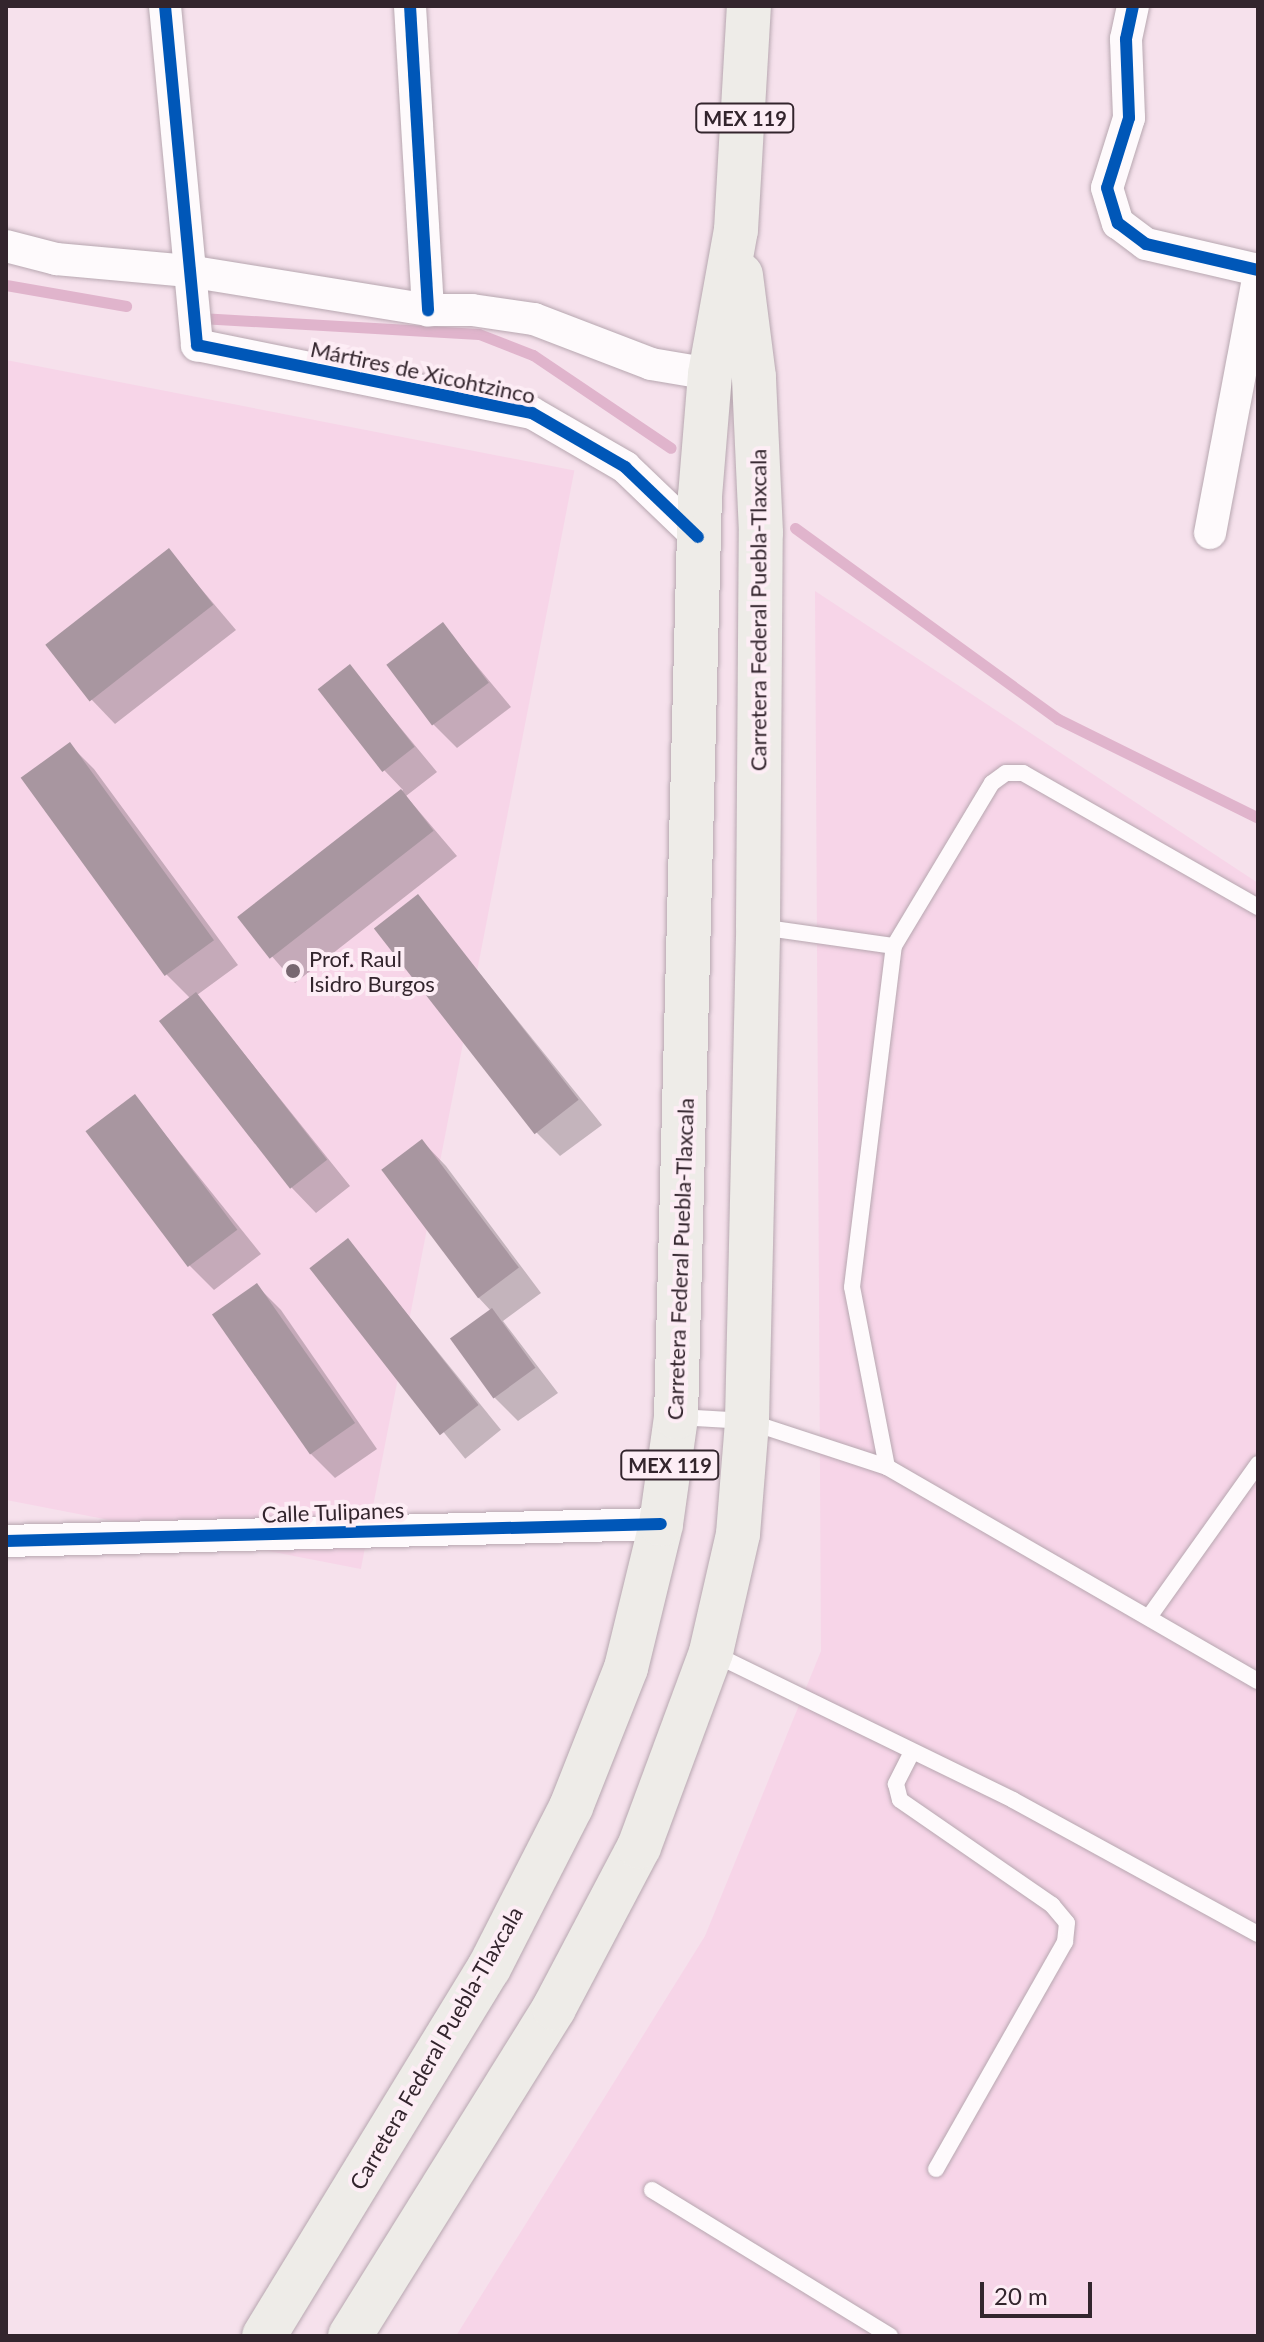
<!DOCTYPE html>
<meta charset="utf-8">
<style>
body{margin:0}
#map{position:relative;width:1264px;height:2342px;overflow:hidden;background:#f6e1ec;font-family:Lato,sans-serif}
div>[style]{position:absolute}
.built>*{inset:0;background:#f7d5e8;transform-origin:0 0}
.shadow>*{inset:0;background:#0003;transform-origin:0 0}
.stream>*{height:11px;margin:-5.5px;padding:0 5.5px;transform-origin:5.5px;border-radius:5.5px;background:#e0b4cc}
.building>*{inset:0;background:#a896a0;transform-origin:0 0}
.roads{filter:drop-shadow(0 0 2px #b7a7b0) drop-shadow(0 0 2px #b7a7b0)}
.service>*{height:16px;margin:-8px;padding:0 8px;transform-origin:8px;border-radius:8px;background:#fefafc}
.minor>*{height:32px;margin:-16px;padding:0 16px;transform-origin:16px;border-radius:16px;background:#fefafc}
.primary>*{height:44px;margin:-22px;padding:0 22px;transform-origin:22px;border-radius:22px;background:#eeece8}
.cycleway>*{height:12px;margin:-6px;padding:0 6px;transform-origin:6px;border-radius:6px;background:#0057b8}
.dots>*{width:22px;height:22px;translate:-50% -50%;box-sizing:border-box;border:4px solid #fdedf5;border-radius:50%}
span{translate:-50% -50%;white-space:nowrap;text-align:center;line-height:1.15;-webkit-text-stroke:8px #fdedf5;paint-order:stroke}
.shield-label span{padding:2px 6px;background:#fdedf5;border:2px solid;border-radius:6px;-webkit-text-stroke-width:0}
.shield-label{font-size:20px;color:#33252d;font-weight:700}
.street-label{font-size:22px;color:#33252d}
.poi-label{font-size:22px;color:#33252d}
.left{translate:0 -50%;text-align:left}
.frame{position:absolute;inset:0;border:8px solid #33252d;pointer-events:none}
.scale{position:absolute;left:980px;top:2282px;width:112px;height:36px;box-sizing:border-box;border:4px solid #33252d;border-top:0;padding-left:10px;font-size:24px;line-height:28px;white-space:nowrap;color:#33252d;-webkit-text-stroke:6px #fdedf5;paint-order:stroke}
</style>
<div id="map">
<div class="built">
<div style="left:6px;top:360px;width:579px;height:1119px;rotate:11deg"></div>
<div style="clip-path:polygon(815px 591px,1258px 883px,1258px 2336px,456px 2336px,705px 1936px,821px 1651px)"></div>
</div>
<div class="shadow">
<div style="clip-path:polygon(169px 551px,236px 630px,115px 724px,91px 699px)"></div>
<div style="clip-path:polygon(442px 624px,511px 707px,457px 748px,433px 724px)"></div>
<div style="clip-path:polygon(350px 667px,437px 772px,406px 796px,457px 856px,295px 983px,239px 918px,403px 790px,384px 770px)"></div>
<div style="clip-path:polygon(70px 745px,94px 769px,238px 965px,197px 995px,350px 1186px,316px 1213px,292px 1188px,191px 999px,167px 975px)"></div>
<div style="clip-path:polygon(418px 897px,602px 1125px,560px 1156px,536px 1132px)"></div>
<div style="clip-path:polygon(135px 1097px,261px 1254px,214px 1290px,190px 1266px)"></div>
<div style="clip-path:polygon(422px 1141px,446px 1166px,541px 1293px,503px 1321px,558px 1393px,518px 1421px,494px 1397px,491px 1311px,478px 1297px)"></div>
<div style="left:348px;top:1241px;width:243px;height:46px;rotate:51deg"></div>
<div style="clip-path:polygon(257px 1286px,281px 1310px,377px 1449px,335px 1478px,311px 1454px)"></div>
</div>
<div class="stream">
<div style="left:6px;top:285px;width:122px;rotate:9.9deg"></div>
<div style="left:200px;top:318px;width:279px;rotate:3.3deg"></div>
<div style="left:479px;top:334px;width:58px;rotate:21.3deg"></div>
<div style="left:533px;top:355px;width:166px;rotate:34deg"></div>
<div style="left:795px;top:528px;width:325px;rotate:36deg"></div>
<div style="left:1058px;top:719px;width:223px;rotate:26.3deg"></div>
</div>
<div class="building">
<div style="left:169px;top:548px;width:72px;height:157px;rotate:52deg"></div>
<div style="left:443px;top:622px;width:76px;height:71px;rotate:53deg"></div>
<div style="left:350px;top:664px;width:105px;height:41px;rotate:52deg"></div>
<div style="left:70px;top:742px;width:245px;height:61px;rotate:54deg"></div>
<div style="left:401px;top:789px;width:53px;height:208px;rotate:52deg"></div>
<div style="left:418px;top:894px;width:261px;height:56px;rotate:52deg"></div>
<div style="left:196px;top:992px;width:213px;height:47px;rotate:52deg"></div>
<div style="left:135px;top:1094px;width:170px;height:62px;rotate:53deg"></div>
<div style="left:422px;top:1139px;width:161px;height:51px;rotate:53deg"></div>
<div style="left:348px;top:1238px;width:212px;height:49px;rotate:52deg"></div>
<div style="left:257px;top:1283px;width:171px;height:55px;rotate:55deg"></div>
<div style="left:492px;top:1308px;width:74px;height:52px;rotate:54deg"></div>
</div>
<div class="roads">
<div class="service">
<div style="left:760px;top:927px;width:135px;rotate:8.1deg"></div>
<div style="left:678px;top:1417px;width:69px;rotate:3.3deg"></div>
<div style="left:747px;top:1421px;width:147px;rotate:18.2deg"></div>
<div style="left:887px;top:1467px;width:428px;rotate:30deg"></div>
<div style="left:887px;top:1467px;width:183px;rotate:-101deg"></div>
<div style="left:852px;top:1287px;width:344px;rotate:-83deg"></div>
<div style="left:894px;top:946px;width:190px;rotate:-59deg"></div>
<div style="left:992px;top:783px;width:17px;rotate:-36deg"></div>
<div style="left:1006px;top:773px;width:17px"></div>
<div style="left:1023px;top:773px;width:271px;rotate:29.7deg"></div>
<div style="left:1149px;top:1617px;width:188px;rotate:-54.5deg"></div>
<div style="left:712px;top:1653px;width:335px;rotate:26deg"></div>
<div style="left:1013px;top:1800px;width:279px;rotate:28.7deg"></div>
<div style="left:912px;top:1752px;width:36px;rotate:117deg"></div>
<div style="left:896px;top:1784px;width:16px;rotate:76deg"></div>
<div style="left:900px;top:1800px;width:185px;rotate:34.6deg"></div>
<div style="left:1052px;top:1905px;width:23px;rotate:50deg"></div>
<div style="left:1067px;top:1923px;width:19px;rotate:96deg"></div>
<div style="left:1065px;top:1942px;width:261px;rotate:119.6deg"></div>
<div style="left:652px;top:2190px;width:279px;rotate:31.5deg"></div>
</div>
<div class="minor">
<div style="left:165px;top:6px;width:341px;rotate:84.6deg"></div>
<div style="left:197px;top:345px;width:342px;rotate:11.5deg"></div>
<div style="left:532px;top:413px;width:108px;rotate:30.1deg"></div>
<div style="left:625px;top:467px;width:101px;rotate:43.8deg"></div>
<div style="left:410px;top:6px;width:305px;rotate:86.6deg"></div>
<div style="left:1133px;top:6px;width:34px;rotate:102deg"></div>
<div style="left:1126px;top:39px;width:79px;rotate:87.8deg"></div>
<div style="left:1129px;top:118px;width:73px;rotate:107.4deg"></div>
<div style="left:1107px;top:188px;width:37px;rotate:73deg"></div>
<div style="left:1118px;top:223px;width:35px;rotate:37deg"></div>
<div style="left:1146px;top:244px;width:115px;rotate:13.1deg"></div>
<div style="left:6px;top:246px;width:52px;rotate:14.6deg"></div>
<div style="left:56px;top:259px;width:133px;rotate:5.2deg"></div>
<div style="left:188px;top:271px;width:243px;rotate:9.2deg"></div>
<div style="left:428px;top:310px;width:44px"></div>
<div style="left:472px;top:310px;width:63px;rotate:8.3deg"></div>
<div style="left:534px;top:319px;width:125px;rotate:21deg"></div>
<div style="left:651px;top:364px;width:60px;rotate:9.6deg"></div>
<div style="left:1210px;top:533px;width:258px;rotate:-79.3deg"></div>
<div style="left:6px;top:1541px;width:655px;rotate:-1.49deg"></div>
</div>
<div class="primary">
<div style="left:264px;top:2336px;width:431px;rotate:-58.6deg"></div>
<div style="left:489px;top:1968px;width:181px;rotate:-63deg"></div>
<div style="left:571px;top:1807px;width:149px;rotate:-68.4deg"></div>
<div style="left:626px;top:1668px;width:148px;rotate:-76.3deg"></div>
<div style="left:661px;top:1524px;width:108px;rotate:-82deg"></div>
<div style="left:676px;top:1417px;width:921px;rotate:-88.51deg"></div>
<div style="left:700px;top:496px;width:122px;rotate:-85.3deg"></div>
<div style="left:710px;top:374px;width:146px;rotate:-79.8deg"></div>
<div style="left:736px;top:230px;width:224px;rotate:-86.7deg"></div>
<div style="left:350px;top:2336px;width:386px;rotate:-58.1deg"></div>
<div style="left:554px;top:2008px;width:182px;rotate:-62.2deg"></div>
<div style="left:639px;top:1847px;width:208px;rotate:-69.7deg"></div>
<div style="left:711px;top:1652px;width:121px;rotate:-77.1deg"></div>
<div style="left:738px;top:1534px;width:113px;rotate:-85.4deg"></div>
<div style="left:747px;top:1421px;width:494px;rotate:-88.7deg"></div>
<div style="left:758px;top:927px;width:394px;rotate:-89.6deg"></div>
<div style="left:761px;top:533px;width:156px;rotate:-92.6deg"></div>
<div style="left:754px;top:377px;width:103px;rotate:-97.3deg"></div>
</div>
</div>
<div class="cycleway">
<div style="left:165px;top:6px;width:341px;rotate:84.6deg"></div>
<div style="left:197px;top:345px;width:342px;rotate:11.5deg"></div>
<div style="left:532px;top:413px;width:108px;rotate:30.1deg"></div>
<div style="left:625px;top:467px;width:101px;rotate:43.8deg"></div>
<div style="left:410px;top:6px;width:305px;rotate:86.6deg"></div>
<div style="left:1133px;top:6px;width:34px;rotate:102deg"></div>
<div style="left:1126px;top:39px;width:79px;rotate:87.8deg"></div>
<div style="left:1129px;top:118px;width:73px;rotate:107.4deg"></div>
<div style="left:1107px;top:188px;width:37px;rotate:73deg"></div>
<div style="left:1118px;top:223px;width:35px;rotate:37deg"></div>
<div style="left:1146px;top:244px;width:115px;rotate:13.1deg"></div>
<div style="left:6px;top:1541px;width:655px;rotate:-1.49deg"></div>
</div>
<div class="dots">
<div style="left:293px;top:971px;background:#776770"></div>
</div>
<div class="shield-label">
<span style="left:745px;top:118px">MEX 119</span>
<span style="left:670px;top:1465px">MEX 119</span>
</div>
<div class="street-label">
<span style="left:423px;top:372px;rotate:12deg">Mártires de Xicohtzinco</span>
<span style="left:758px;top:610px;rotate:-90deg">Carretera Federal Puebla-Tlaxcala</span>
<span style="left:680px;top:1259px;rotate:-88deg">Carretera Federal Puebla-Tlaxcala</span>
<span style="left:333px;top:1512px;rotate:-2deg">Calle Tulipanes</span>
<span style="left:436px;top:2048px;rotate:-60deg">Carretera Federal Puebla-Tlaxcala</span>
</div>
<div class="poi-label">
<span class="left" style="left:309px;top:971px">Prof. Raul<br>Isidro Burgos</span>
</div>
<div class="frame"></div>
<div class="scale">20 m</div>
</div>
